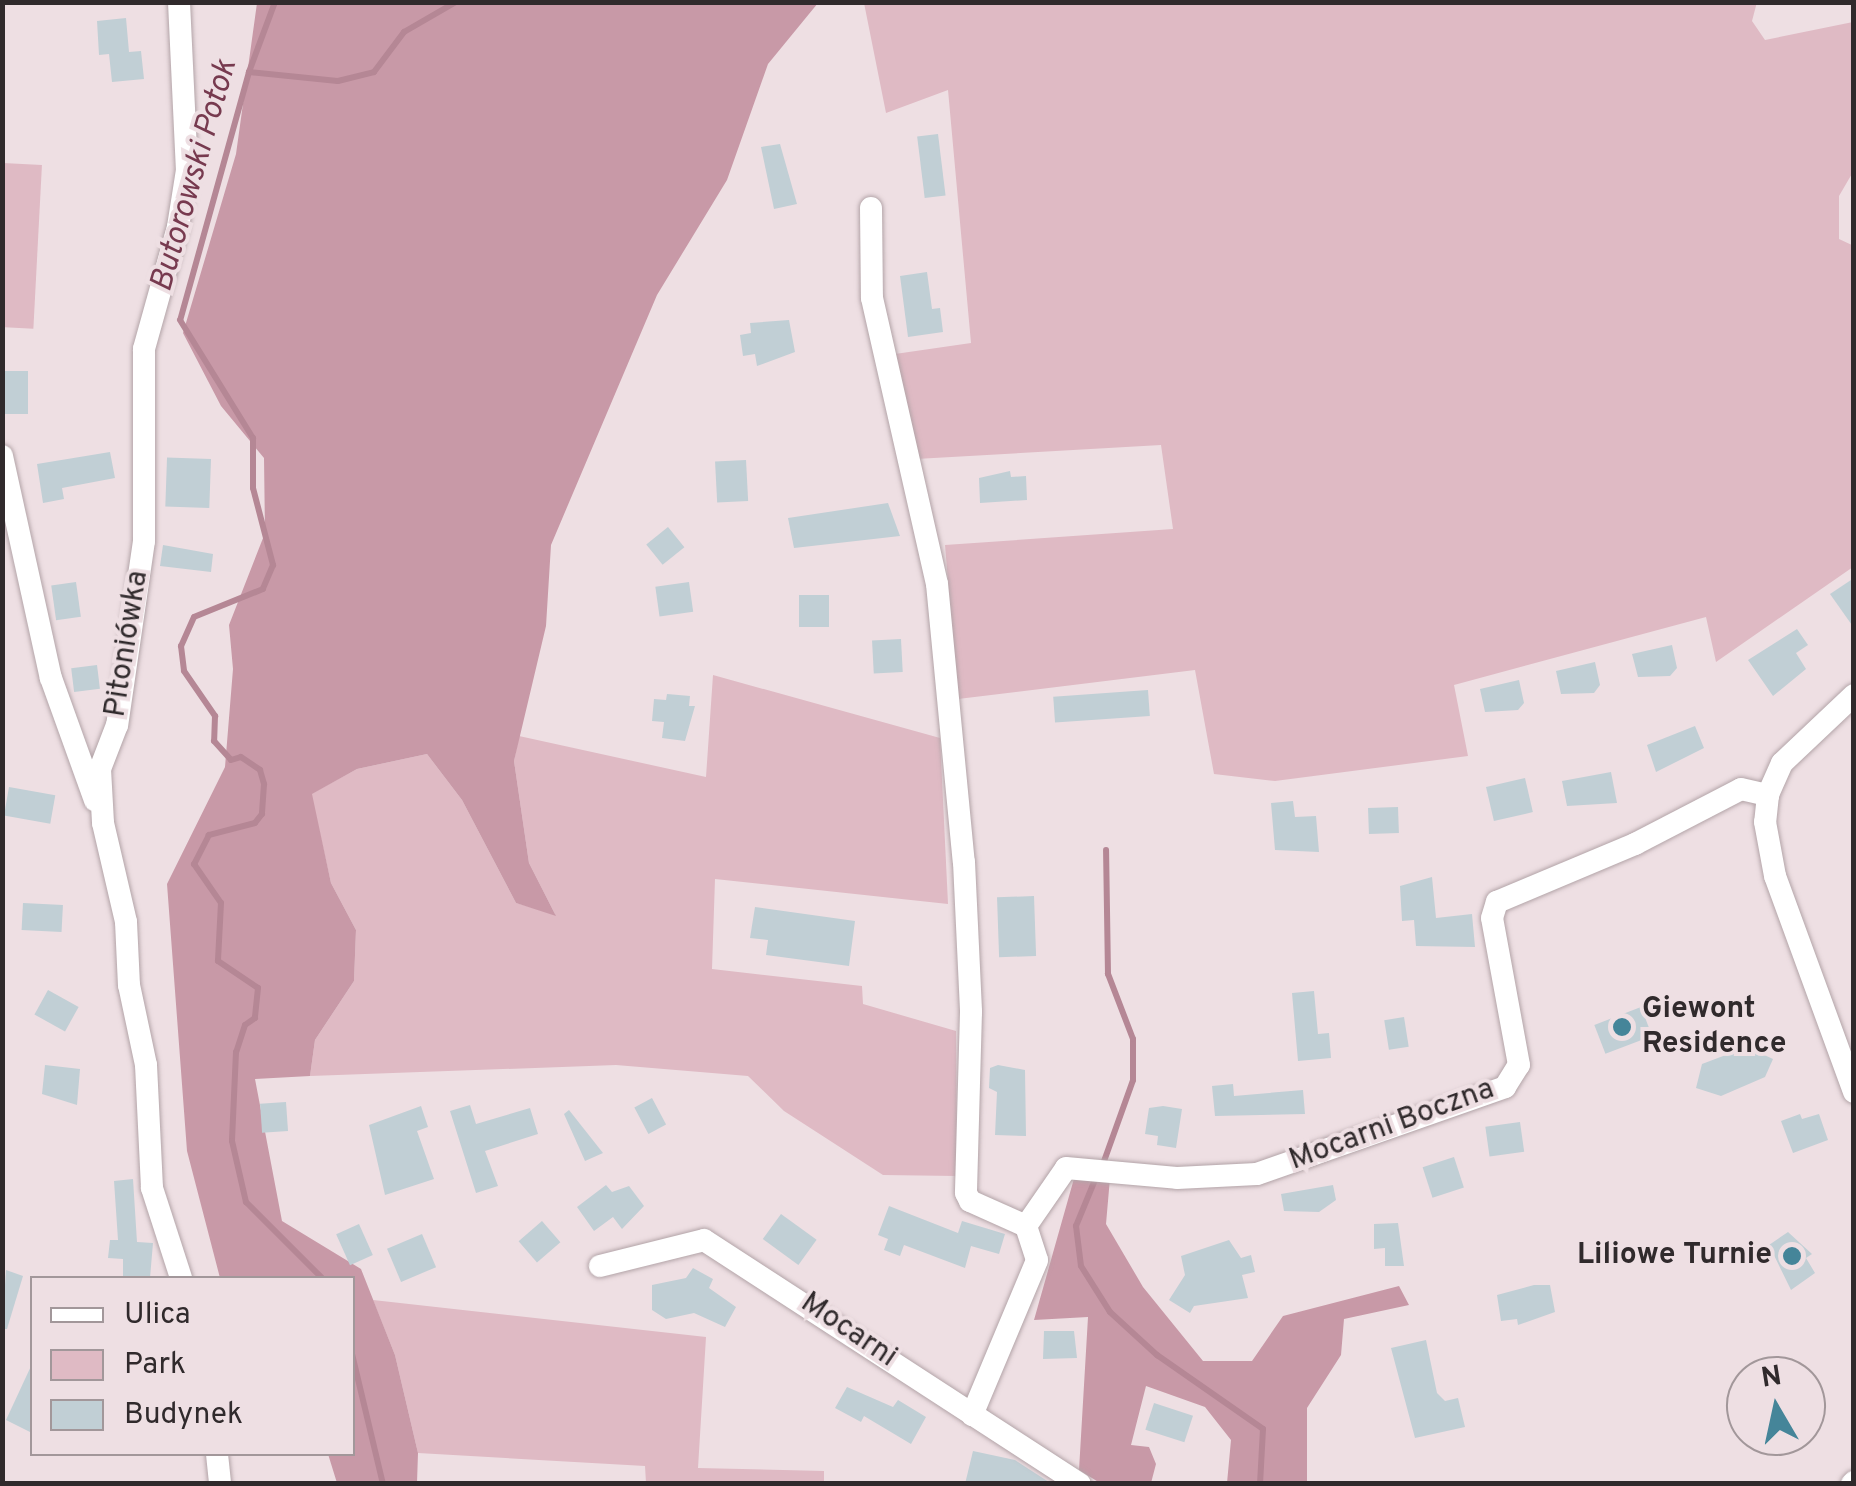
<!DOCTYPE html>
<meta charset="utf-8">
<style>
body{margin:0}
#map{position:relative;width:1856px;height:1486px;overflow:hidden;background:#eedfe3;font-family:Overpass,sans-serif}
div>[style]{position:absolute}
.green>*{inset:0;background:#dfbac4;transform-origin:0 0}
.forest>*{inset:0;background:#c899a7}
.stream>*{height:6px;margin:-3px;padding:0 3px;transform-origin:3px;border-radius:3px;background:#b58795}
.building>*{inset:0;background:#c1cfd5;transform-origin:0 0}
.roads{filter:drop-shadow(0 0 2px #b3a4a8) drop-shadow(0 0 2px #b3a4a8)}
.minor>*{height:22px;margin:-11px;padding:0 11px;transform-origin:11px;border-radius:11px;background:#fff}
.dots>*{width:28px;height:28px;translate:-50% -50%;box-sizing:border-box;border:5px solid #eedfe3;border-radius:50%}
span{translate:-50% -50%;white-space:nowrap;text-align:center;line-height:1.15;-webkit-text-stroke:8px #eedfe3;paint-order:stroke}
.street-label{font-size:30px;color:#302a2c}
.poi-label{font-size:30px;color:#302a2c;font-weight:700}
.left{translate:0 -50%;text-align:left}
.right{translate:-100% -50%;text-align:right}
.water-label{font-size:32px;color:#773a4f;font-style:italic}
.frame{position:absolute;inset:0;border:5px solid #302a2c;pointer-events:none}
.legend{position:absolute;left:30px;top:1276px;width:325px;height:180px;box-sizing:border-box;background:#eedfe3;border:2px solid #a2979a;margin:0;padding:12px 18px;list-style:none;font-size:30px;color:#302a2c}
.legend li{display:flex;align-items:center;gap:20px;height:50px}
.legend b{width:50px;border:2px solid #a2979a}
.north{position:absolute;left:1726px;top:1356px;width:100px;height:100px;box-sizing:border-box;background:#eedfe3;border:2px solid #a2979a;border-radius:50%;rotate:351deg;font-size:28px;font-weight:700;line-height:40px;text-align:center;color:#302a2c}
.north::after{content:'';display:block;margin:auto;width:35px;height:45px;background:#458599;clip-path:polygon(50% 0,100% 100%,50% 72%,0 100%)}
</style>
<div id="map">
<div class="green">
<div style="clip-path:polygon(1757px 2px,1752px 21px,1765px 40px,1853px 22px,1853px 172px,1839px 196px,1839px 239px,1854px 246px,1853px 567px,1716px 662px,1706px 617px,1454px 685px,1468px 756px,1275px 781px,1214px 774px,1195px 670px,958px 699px,945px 545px,1173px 529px,1161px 445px,916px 459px,895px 354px,971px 343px,948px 90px,886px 113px,864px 3px)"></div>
<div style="left:3px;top:163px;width:39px;height:164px;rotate:3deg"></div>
<div style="clip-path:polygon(713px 675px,940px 738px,948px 904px,715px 879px,712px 969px,862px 986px,863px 1004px,956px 1031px,957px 1176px,883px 1175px,784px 1111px,748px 1076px,616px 1065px,310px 1076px,315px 1040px,354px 981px,356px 930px,331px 883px,311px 794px,357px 769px,427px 754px,462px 800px,516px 903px,555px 914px,529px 863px,514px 761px,519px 736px,706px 777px)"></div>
<div style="clip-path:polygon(373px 1300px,706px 1337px,698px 1468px,824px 1471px,824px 1483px,646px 1483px,645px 1466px,418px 1453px,395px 1355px)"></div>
</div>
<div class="forest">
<div style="clip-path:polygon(257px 3px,818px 3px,768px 64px,727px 180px,657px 295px,551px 545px,546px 626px,514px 761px,529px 863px,556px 916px,516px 903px,462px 800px,427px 754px,357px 769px,312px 794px,331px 883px,356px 930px,354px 981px,315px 1040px,310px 1076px,255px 1079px,282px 1221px,361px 1269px,395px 1355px,418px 1453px,417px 1483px,337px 1483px,328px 1454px,352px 1454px,352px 1278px,220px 1278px,187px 1151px,167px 884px,225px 767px,233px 669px,229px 625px,265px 533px,264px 458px,221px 406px,183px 333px,236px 154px)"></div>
<div style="clip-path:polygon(1075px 1175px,1110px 1178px,1106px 1224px,1143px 1287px,1203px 1361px,1252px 1361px,1283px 1316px,1399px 1286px,1409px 1305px,1344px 1319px,1341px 1355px,1307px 1408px,1307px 1484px,1227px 1483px,1231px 1440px,1205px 1407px,1146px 1386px,1131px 1445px,1149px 1447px,1156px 1464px,1151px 1483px,1100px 1483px,1079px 1470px,1088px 1317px,1034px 1320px)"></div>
</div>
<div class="stream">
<div style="left:275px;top:2px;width:75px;rotate:110.4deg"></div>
<div style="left:249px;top:72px;width:257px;rotate:105.5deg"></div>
<div style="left:180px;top:320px;width:139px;rotate:58.3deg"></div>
<div style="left:253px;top:438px;width:50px;rotate:90deg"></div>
<div style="left:253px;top:488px;width:80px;rotate:75.4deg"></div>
<div style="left:273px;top:565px;width:26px;rotate:113deg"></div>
<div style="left:263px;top:589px;width:74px;rotate:157.9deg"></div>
<div style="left:194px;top:617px;width:32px;rotate:114deg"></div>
<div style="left:181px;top:646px;width:25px;rotate:83deg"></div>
<div style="left:184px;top:671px;width:55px;rotate:55.4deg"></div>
<div style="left:215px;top:716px;width:25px;rotate:92deg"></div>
<div style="left:214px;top:741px;width:25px;rotate:48deg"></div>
<div style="left:231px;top:760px;width:10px;rotate:-17deg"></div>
<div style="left:241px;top:757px;width:23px;rotate:34deg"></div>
<div style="left:260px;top:770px;width:15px;rotate:74deg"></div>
<div style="left:264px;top:784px;width:30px;rotate:94deg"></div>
<div style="left:262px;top:814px;width:11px;rotate:128deg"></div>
<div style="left:255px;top:823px;width:48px;rotate:165.4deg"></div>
<div style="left:209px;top:835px;width:33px;rotate:117deg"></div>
<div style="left:194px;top:864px;width:47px;rotate:55.3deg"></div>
<div style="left:221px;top:903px;width:58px;rotate:93deg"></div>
<div style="left:218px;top:961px;width:48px;rotate:34deg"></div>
<div style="left:258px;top:988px;width:30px;rotate:96deg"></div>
<div style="left:255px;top:1018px;width:12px;rotate:145deg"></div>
<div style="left:245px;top:1025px;width:28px;rotate:108deg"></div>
<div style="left:236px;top:1052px;width:89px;rotate:92.6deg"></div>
<div style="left:232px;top:1141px;width:63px;rotate:77.1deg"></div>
<div style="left:246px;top:1202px;width:107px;rotate:45deg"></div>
<div style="left:249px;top:72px;width:89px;rotate:5.8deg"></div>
<div style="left:338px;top:81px;width:37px;rotate:-14deg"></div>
<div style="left:374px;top:72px;width:50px;rotate:-53.1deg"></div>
<div style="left:404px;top:32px;width:60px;rotate:-30deg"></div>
<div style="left:1103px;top:1164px;width:89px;rotate:-70.3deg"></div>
<div style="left:1133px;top:1080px;width:41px;rotate:-90deg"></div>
<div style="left:1133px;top:1039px;width:70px;rotate:-111deg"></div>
<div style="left:1108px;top:974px;width:124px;rotate:-90.9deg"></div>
<div style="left:1097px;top:1175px;width:55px;rotate:112.4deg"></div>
<div style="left:1076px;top:1226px;width:40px;rotate:82.9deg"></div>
<div style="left:1081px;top:1266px;width:54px;rotate:57.8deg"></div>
<div style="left:1110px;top:1312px;width:64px;rotate:42.5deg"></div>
<div style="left:1157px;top:1355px;width:129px;rotate:34.9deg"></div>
<div style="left:1263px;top:1429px;width:55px;rotate:93.1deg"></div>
<div style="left:352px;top:1354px;width:134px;rotate:76.6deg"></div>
</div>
<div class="building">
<div style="clip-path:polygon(126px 18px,129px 52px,141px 51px,144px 79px,112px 82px,109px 54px,99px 55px,97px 21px)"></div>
<div style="left:938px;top:134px;width:62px;height:21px;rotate:83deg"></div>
<div style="clip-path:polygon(780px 144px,797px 204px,774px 209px,761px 147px)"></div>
<div style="clip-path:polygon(927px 272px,932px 309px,940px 308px,943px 332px,908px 337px,900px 276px)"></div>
<div style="clip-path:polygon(789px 320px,795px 352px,757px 366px,755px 354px,743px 356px,740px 335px,751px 333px,750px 323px)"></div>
<div style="left:3px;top:371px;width:25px;height:43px"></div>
<div style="clip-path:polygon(110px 452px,115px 478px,62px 488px,64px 499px,43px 503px,37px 464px)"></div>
<div style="left:211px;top:459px;width:49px;height:44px;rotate:92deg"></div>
<div style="left:746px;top:460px;width:41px;height:31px;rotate:87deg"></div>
<div style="clip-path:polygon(1010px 471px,1011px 477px,1026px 476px,1027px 500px,980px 503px,979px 478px)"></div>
<div style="clip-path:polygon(888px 503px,900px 536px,794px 548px,788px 518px)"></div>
<div style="left:668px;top:527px;width:26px;height:28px;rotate:51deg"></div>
<div style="clip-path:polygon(163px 545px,213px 554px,211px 572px,160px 566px)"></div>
<div style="clip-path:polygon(1854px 578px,1854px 628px,1830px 594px)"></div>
<div style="left:76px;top:582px;width:35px;height:25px;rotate:82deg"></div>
<div style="left:689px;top:582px;width:30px;height:34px;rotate:82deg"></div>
<div style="left:799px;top:595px;width:30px;height:32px"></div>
<div style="clip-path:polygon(1797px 629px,1808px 645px,1796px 653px,1806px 669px,1773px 696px,1748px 660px)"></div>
<div style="left:901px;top:639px;width:33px;height:29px;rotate:87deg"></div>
<div style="clip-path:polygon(1672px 645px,1677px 668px,1670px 676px,1638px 677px,1632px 654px)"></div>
<div style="clip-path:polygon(1595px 662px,1600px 685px,1594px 693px,1561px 694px,1556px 671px)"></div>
<div style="left:97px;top:665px;width:24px;height:26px;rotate:83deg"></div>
<div style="clip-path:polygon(1519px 680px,1524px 703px,1518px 710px,1485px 712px,1480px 689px)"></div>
<div style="left:1148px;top:690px;width:26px;height:95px;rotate:86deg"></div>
<div style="clip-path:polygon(667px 694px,690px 696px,689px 706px,695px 706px,685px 741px,662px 738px,664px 722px,652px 721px,654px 699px,666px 700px)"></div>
<div style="clip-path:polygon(1695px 726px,1704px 748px,1656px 772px,1647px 745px)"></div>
<div style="clip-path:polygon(1611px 772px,1617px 803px,1567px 806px,1562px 781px)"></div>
<div style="left:1525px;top:778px;width:35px;height:40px;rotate:77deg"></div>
<div style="left:9px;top:787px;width:47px;height:29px;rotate:10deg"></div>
<div style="clip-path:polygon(1293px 801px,1295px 817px,1316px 816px,1319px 852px,1275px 850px,1271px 803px)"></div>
<div style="left:1398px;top:807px;width:26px;height:30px;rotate:88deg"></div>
<div style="clip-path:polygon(1432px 877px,1436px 918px,1472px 914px,1475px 947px,1416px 946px,1414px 920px,1402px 921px,1400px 886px)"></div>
<div style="left:1034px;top:896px;width:60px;height:37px;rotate:88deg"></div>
<div style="left:23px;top:903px;width:40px;height:27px;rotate:3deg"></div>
<div style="clip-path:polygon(755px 907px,855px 921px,849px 966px,766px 955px,768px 940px,750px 938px)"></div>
<div style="left:48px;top:990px;width:35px;height:28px;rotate:29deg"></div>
<div style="clip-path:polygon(1314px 991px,1318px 1034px,1329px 1033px,1331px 1058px,1298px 1061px,1292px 993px)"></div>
<div style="left:1641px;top:1007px;width:31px;height:50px;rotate:69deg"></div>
<div style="left:1404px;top:1017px;width:30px;height:20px;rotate:81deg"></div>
<div style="clip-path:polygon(1747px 1047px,1773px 1059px,1765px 1077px,1721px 1096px,1696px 1088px,1702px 1064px)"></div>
<div style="clip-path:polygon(45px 1065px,80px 1069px,77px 1105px,42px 1094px)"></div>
<div style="clip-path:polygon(998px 1065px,1025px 1070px,1026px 1136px,995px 1135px,997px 1092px,989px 1088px,990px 1068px)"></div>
<div style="clip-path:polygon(1233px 1084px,1234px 1096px,1303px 1090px,1305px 1114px,1215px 1116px,1212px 1086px)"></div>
<div style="left:652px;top:1098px;width:30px;height:20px;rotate:62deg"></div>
<div style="left:286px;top:1102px;width:29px;height:26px;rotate:86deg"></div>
<div style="clip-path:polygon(470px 1105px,476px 1124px,530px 1108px,538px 1134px,485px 1151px,498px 1186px,476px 1193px,450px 1111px)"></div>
<div style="clip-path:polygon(421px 1106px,428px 1127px,417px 1131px,434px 1179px,385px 1195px,369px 1125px)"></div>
<div style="clip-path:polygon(1163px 1106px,1182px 1109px,1176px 1148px,1157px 1145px,1158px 1136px,1145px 1134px,1149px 1108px)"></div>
<div style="clip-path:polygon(569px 1110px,603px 1153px,585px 1161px,564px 1114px)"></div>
<div style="clip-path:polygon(1800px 1114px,1802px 1119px,1819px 1114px,1828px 1140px,1793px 1153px,1781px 1121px)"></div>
<div style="left:1520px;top:1122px;width:30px;height:35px;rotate:82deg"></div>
<div style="left:1454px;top:1157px;width:32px;height:33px;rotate:72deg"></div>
<div style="clip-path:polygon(133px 1179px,137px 1242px,153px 1243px,150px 1278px,123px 1278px,123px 1259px,108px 1258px,110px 1240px,118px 1240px,114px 1181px)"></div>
<div style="clip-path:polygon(606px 1185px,612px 1192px,629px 1186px,644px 1206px,622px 1229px,613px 1217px,594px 1231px,577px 1207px)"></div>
<div style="clip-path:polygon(1333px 1185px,1336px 1200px,1319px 1212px,1284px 1211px,1281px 1194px)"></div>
<div style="clip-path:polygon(889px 1206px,958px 1233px,962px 1221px,1005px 1234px,999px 1254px,971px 1246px,965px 1268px,904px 1245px,900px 1256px,884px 1250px,888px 1239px,878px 1235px)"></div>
<div style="left:781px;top:1214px;width:44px;height:31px;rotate:36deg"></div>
<div style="left:542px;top:1221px;width:28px;height:31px;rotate:49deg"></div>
<div style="clip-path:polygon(1398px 1223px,1404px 1266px,1385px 1266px,1385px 1248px,1374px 1249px,1374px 1224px)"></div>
<div style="left:359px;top:1224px;width:34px;height:25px;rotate:66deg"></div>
<div style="clip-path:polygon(1788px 1232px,1812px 1254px,1806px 1258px,1815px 1273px,1791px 1290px,1769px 1245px)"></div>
<div style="left:422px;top:1234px;width:36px;height:38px;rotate:67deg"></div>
<div style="clip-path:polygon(1229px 1240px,1241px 1258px,1251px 1255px,1255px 1272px,1242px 1275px,1248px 1298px,1194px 1306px,1190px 1313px,1169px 1300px,1185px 1275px,1181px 1256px)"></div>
<div style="clip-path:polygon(693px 1268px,713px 1279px,709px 1288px,736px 1307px,725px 1327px,694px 1313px,666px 1319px,652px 1310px,652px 1285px,686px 1278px)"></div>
<div style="clip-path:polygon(6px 1270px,23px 1276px,7px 1329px,2px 1329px)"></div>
<div style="clip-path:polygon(1534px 1285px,1550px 1285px,1555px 1312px,1518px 1325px,1517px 1319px,1501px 1321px,1497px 1295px)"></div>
<div style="clip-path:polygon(1044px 1331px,1074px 1331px,1077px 1358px,1043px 1359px)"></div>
<div style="clip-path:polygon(1426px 1340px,1437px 1393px,1445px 1401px,1458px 1398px,1465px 1427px,1415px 1438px,1391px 1348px)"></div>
<div style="clip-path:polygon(32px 1364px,32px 1433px,6px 1420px)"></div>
<div style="clip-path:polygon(847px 1387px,893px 1407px,898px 1400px,926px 1417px,911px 1444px,864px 1416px,861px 1422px,835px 1408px)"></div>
<div style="left:1154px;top:1403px;width:41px;height:28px;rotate:18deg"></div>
<div style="clip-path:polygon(973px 1451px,1015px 1460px,1052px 1484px,965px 1484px)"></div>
</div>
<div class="roads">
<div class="minor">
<div style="left:179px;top:2px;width:168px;rotate:87.3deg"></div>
<div style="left:187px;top:170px;width:58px;rotate:99deg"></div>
<div style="left:178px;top:227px;width:127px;rotate:105.6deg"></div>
<div style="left:144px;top:349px;width:192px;rotate:90deg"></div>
<div style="left:144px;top:541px;width:186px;rotate:98.3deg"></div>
<div style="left:117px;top:725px;width:47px;rotate:111.1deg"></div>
<div style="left:100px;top:769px;width:54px;rotate:86.8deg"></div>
<div style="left:103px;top:823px;width:102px;rotate:76.9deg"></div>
<div style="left:126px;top:922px;width:63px;rotate:87.3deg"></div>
<div style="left:129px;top:985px;width:82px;rotate:78deg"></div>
<div style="left:146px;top:1065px;width:123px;rotate:87.2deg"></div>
<div style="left:152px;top:1188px;width:95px;rotate:72.1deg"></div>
<div style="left:871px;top:208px;width:90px;rotate:89.4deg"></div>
<div style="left:872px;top:298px;width:293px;rotate:77.2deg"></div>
<div style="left:937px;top:584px;width:279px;rotate:84.5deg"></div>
<div style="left:964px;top:862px;width:150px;rotate:87.3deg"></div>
<div style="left:971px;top:1012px;width:181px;rotate:91.6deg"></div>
<div style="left:966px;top:1193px;width:9px;rotate:63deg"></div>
<div style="left:970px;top:1201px;width:61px;rotate:24.1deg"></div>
<div style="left:2px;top:456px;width:227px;rotate:77.6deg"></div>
<div style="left:51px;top:678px;width:130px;rotate:70.2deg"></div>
<div style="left:1854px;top:695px;width:99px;rotate:136.6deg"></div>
<div style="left:1782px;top:763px;width:35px;rotate:114deg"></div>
<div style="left:1768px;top:795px;width:27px;rotate:96deg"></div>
<div style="left:1765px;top:822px;width:55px;rotate:79.5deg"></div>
<div style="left:1775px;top:876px;width:230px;rotate:69.9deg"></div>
<div style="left:600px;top:1266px;width:107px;rotate:-14deg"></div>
<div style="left:704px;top:1240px;width:448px;rotate:33deg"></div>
<div style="left:972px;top:1415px;width:168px;rotate:-67.2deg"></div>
<div style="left:1037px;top:1260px;width:36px;rotate:-108deg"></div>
<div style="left:1026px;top:1226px;width:70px;rotate:-55.4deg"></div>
<div style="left:1066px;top:1168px;width:111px;rotate:5.1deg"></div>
<div style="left:1177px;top:1178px;width:80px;rotate:-2.9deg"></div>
<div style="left:1257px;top:1174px;width:263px;rotate:-19.3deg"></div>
<div style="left:1505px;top:1087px;width:26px;rotate:-58deg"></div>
<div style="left:1519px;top:1065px;width:149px;rotate:-100.4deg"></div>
<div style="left:1492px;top:918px;width:17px;rotate:-73deg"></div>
<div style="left:1497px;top:902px;width:150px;rotate:-22.8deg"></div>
<div style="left:1635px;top:844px;width:119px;rotate:-27.4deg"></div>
<div style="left:1741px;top:789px;width:28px;rotate:13deg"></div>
<div style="left:217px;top:1454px;width:30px;rotate:84deg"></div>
<div style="left:1852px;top:1484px;width:3px;rotate:-45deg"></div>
</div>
</div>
<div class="dots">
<div style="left:1622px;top:1027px;background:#458599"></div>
<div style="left:1792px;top:1256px;background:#458599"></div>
</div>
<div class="street-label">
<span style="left:128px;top:644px;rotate:-81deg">Pitoniówka</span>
<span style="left:1392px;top:1126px;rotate:-20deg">Mocarni Boczna</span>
<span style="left:848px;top:1331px;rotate:34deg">Mocarni</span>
</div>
<div class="poi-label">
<span class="left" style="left:1642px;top:1027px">Giewont<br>Residence</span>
<span class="right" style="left:1772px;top:1256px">Liliowe Turnie</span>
</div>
<div class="water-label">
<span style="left:195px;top:176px;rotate:-74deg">Butorowski Potok</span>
</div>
<div class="frame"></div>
<ul class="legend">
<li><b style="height:12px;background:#fff"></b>Ulica</li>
<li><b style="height:28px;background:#dfbac4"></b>Park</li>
<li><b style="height:28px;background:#c1cfd5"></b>Budynek</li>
</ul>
<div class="north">N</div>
</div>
